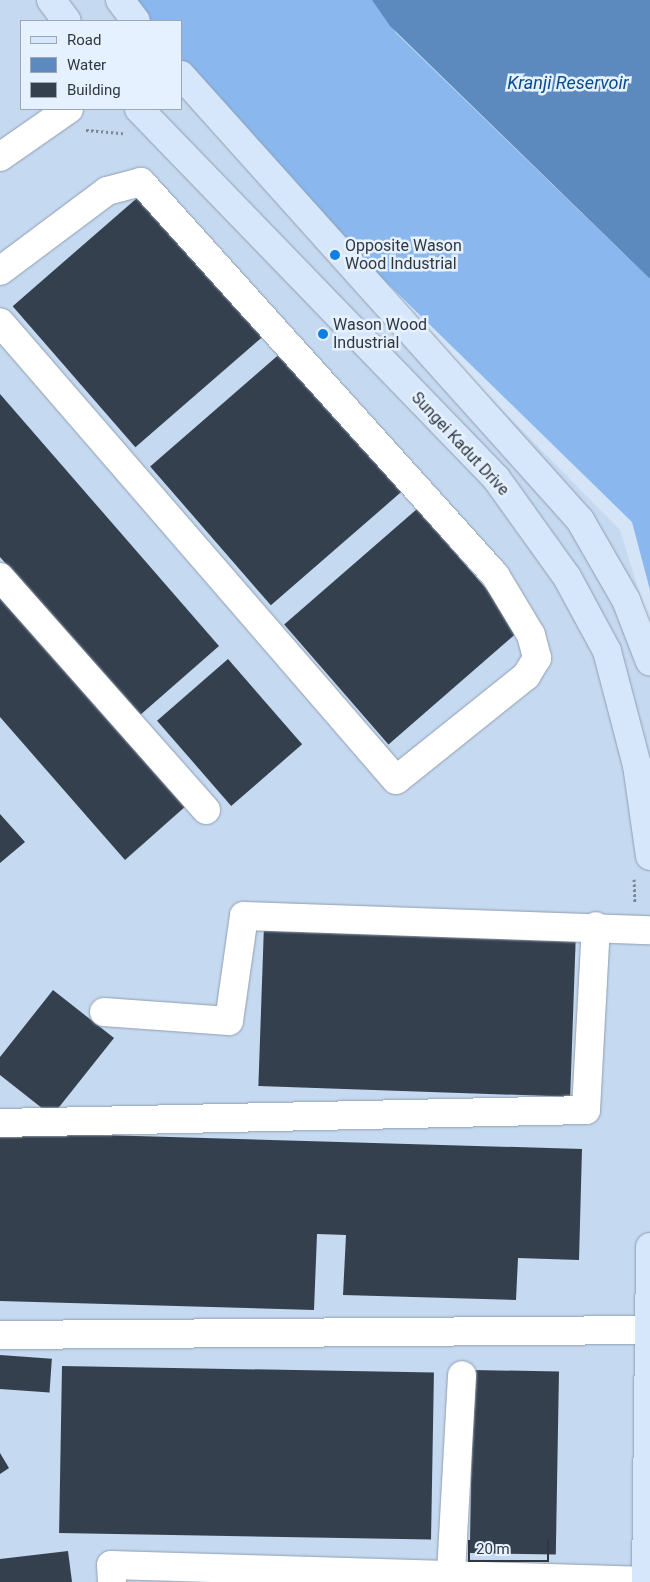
<!DOCTYPE html>
<style>
body{margin:0}
#map{position:relative;width:650px;height:1582px;overflow:hidden;background:#d5e4f6;font-family:Roboto,sans-serif}
div>[style]{position:absolute}
.built>*{inset:0;background:#c5d9f0}
.forest>*{inset:0;background:#89b7ee}
.water>*{inset:0;background:#5d8abe}
.building>*{inset:0;background:#35404f;transform-origin:0 0}
.path>*{height:3px;margin-top:-1.5px;transform-origin:0;background:repeating-linear-gradient(90deg,#7d8793 0 2.5px,transparent 0 5px)}
.roads{filter:drop-shadow(0 0 1px #919eaf) drop-shadow(0 0 1px #919eaf)}
.minor>*{height:28px;margin:-14px;padding:0 14px;transform-origin:14px;border-radius:14px;background:#fff}
.major>*{height:28px;margin:-14px;padding:0 14px;transform-origin:14px;border-radius:14px;background:#d7e7fb}
.dots>*{width:14px;height:14px;translate:-50% -50%;box-sizing:border-box;border:2px solid #e5f1ff;border-radius:50%}
span{translate:-50% -50%;white-space:nowrap;text-align:center;line-height:1.15;-webkit-text-stroke:5px #e5f1ff;paint-order:stroke}
.poi-label{font-size:16px;color:#31373e}
.left{translate:0 -50%;text-align:left}
.street-label{font-size:16px;color:#31373e}
.water-label{font-size:18px;color:#084c8d;font-style:italic}
.legend{position:absolute;left:20px;top:20px;width:162px;height:90px;box-sizing:border-box;background:#e5f1ff;border:1px solid #9da7b2;margin:0;padding:6px 9px;list-style:none;font-size:15px;color:#31373e}
.legend li{display:flex;align-items:center;gap:10px;height:25px}
.legend b{width:25px;border:1px solid #9da7b2}
.scale{position:absolute;left:468px;top:1540px;width:81px;height:22px;box-sizing:border-box;border:2px solid #31373e;border-top:0;padding-left:6px;font-size:15px;line-height:18px;white-space:nowrap;color:#31373e;-webkit-text-stroke:4px #e5f1ff;paint-order:stroke}
</style>
<div id="map">
<div class="built">
<div style="clip-path:polygon(0 0,117px 0,131px 21px,21px 21px,21px 109px,181px 109px,181px 83px,620px 530px,650px 627px,650px 1582px,0 1582px)"></div>
</div>
<div class="forest">
<div style="clip-path:polygon(117px 0,374px 0,396px 33px,650px 279px,650px 590px,632px 522px,181px 82px,181px 21px,131px 21px)"></div>
</div>
<div class="water">
<div style="clip-path:polygon(372px 0,650px 0,650px 279px,390px 26px)"></div>
</div>
<div class="building">
<div style="left:144px;top:192px;width:187px;height:174px;rotate:49deg"></div>
<div style="left:283px;top:351px;width:184px;height:176px;rotate:49deg"></div>
<div style="clip-path:polygon(0 394px,219px 646px,139px 716px,0 557px)"></div>
<div style="left:417px;top:509px;width:159px;height:176px;rotate:49deg"></div>
<div style="clip-path:polygon(0 591px,187px 805px,125px 860px,0 717px)"></div>
<div style="left:228px;top:659px;width:113px;height:94px;rotate:49deg"></div>
<div style="clip-path:polygon(0 814px,25px 842px,0 863px)"></div>
<div style="left:264px;top:925px;width:312px;height:161px;rotate:2deg"></div>
<div style="clip-path:polygon(53px 990px,114px 1038px,52px 1116px,0 1075px,0 1057px)"></div>
<div style="clip-path:polygon(0 1132px,582px 1149px,579px 1260px,518px 1258px,516px 1300px,343px 1295px,346px 1235px,317px 1234px,314px 1310px,0 1301px)"></div>
<div style="left:0;top:1355px;width:52px;height:34px;rotate:4deg"></div>
<div style="left:62px;top:1366px;width:372px;height:167px;rotate:1deg"></div>
<div style="left:473px;top:1370px;width:86px;height:183px;rotate:1deg"></div>
<div style="clip-path:polygon(0 1453px,9px 1468px,0 1474px)"></div>
<div style="clip-path:polygon(68px 1551px,72px 1582px,0 1582px,0 1559px)"></div>
</div>
<div class="path">
<div style="left:86px;top:130px;width:37px;rotate:5deg"></div>
<div style="left:634px;top:879px;width:24px;rotate:88deg"></div>
</div>
<div class="roads">
<div class="minor">
<div style="left:0;top:157px;width:84px;rotate:-34.8deg"></div>
<div style="left:0;top:271px;width:134px;rotate:-36.8deg"></div>
<div style="left:107px;top:191px;width:35px;rotate:-15deg"></div>
<div style="left:141px;top:182px;width:529px;rotate:47.99deg"></div>
<div style="left:495px;top:575px;width:70px;rotate:59deg"></div>
<div style="left:531px;top:635px;width:24px;rotate:75deg"></div>
<div style="left:537px;top:658px;width:21px;rotate:121deg"></div>
<div style="left:526px;top:676px;width:166px;rotate:141.3deg"></div>
<div style="left:396px;top:780px;width:605px;rotate:-130.85deg"></div>
<div style="left:0;top:577px;width:311px;rotate:48.5deg"></div>
<div style="left:104px;top:1012px;width:125px;rotate:4.1deg"></div>
<div style="left:229px;top:1021px;width:106px;rotate:-81.9deg"></div>
<div style="left:244px;top:916px;width:406px;rotate:2deg"></div>
<div style="left:0;top:1123px;width:586px;rotate:-1.27deg"></div>
<div style="left:586px;top:1110px;width:184px;rotate:-86.9deg"></div>
<div style="left:0;top:1335px;width:650px;rotate:-0.44deg"></div>
<div style="left:451px;top:1573px;width:198px;rotate:-86.8deg"></div>
<div style="left:112px;top:1582px;width:17px;rotate:-93deg"></div>
<div style="left:111px;top:1565px;width:539px;rotate:1.7deg"></div>
</div>
<div class="major">
<div style="left:51px;top:0;width:26px;rotate:53deg"></div>
<div style="left:120px;top:0;width:26px;rotate:53deg"></div>
<div style="left:181px;top:75px;width:598px;rotate:48.12deg"></div>
<div style="left:580px;top:520px;width:92px;rotate:60.1deg"></div>
<div style="left:626px;top:600px;width:66px;rotate:68.8deg"></div>
<div style="left:139px;top:109px;width:513px;rotate:45.95deg"></div>
<div style="left:496px;top:478px;width:122px;rotate:54.4deg"></div>
<div style="left:567px;top:577px;width:84px;rotate:61.6deg"></div>
<div style="left:607px;top:651px;width:118px;rotate:75.3deg"></div>
<div style="left:637px;top:765px;width:92px;rotate:81.9deg"></div>
<div style="left:646px;top:1582px;width:335px;rotate:-89.3deg"></div>
</div>
</div>
<div class="dots">
<div style="left:335px;top:255px;background:#0e7ee5"></div>
<div style="left:323px;top:334px;background:#0e7ee5"></div>
</div>
<div class="poi-label">
<span class="left" style="left:345px;top:255px">Opposite Wason<br>Wood Industrial</span>
<span class="left" style="left:333px;top:334px">Wason Wood<br>Industrial</span>
</div>
<div class="street-label">
<span style="left:460px;top:444px;rotate:47deg">Sungei Kadut Drive</span>
</div>
<div class="water-label">
<span style="left:568px;top:83px">Kranji Reservoir</span>
</div>
<ul class="legend">
<li><b style="height:6px;background:#d7e7fb"></b>Road</li>
<li><b style="height:14px;background:#5d8abe"></b>Water</li>
<li><b style="height:14px;background:#35404f"></b>Building</li>
</ul>
<div class="scale">20 m</div>
</div>
